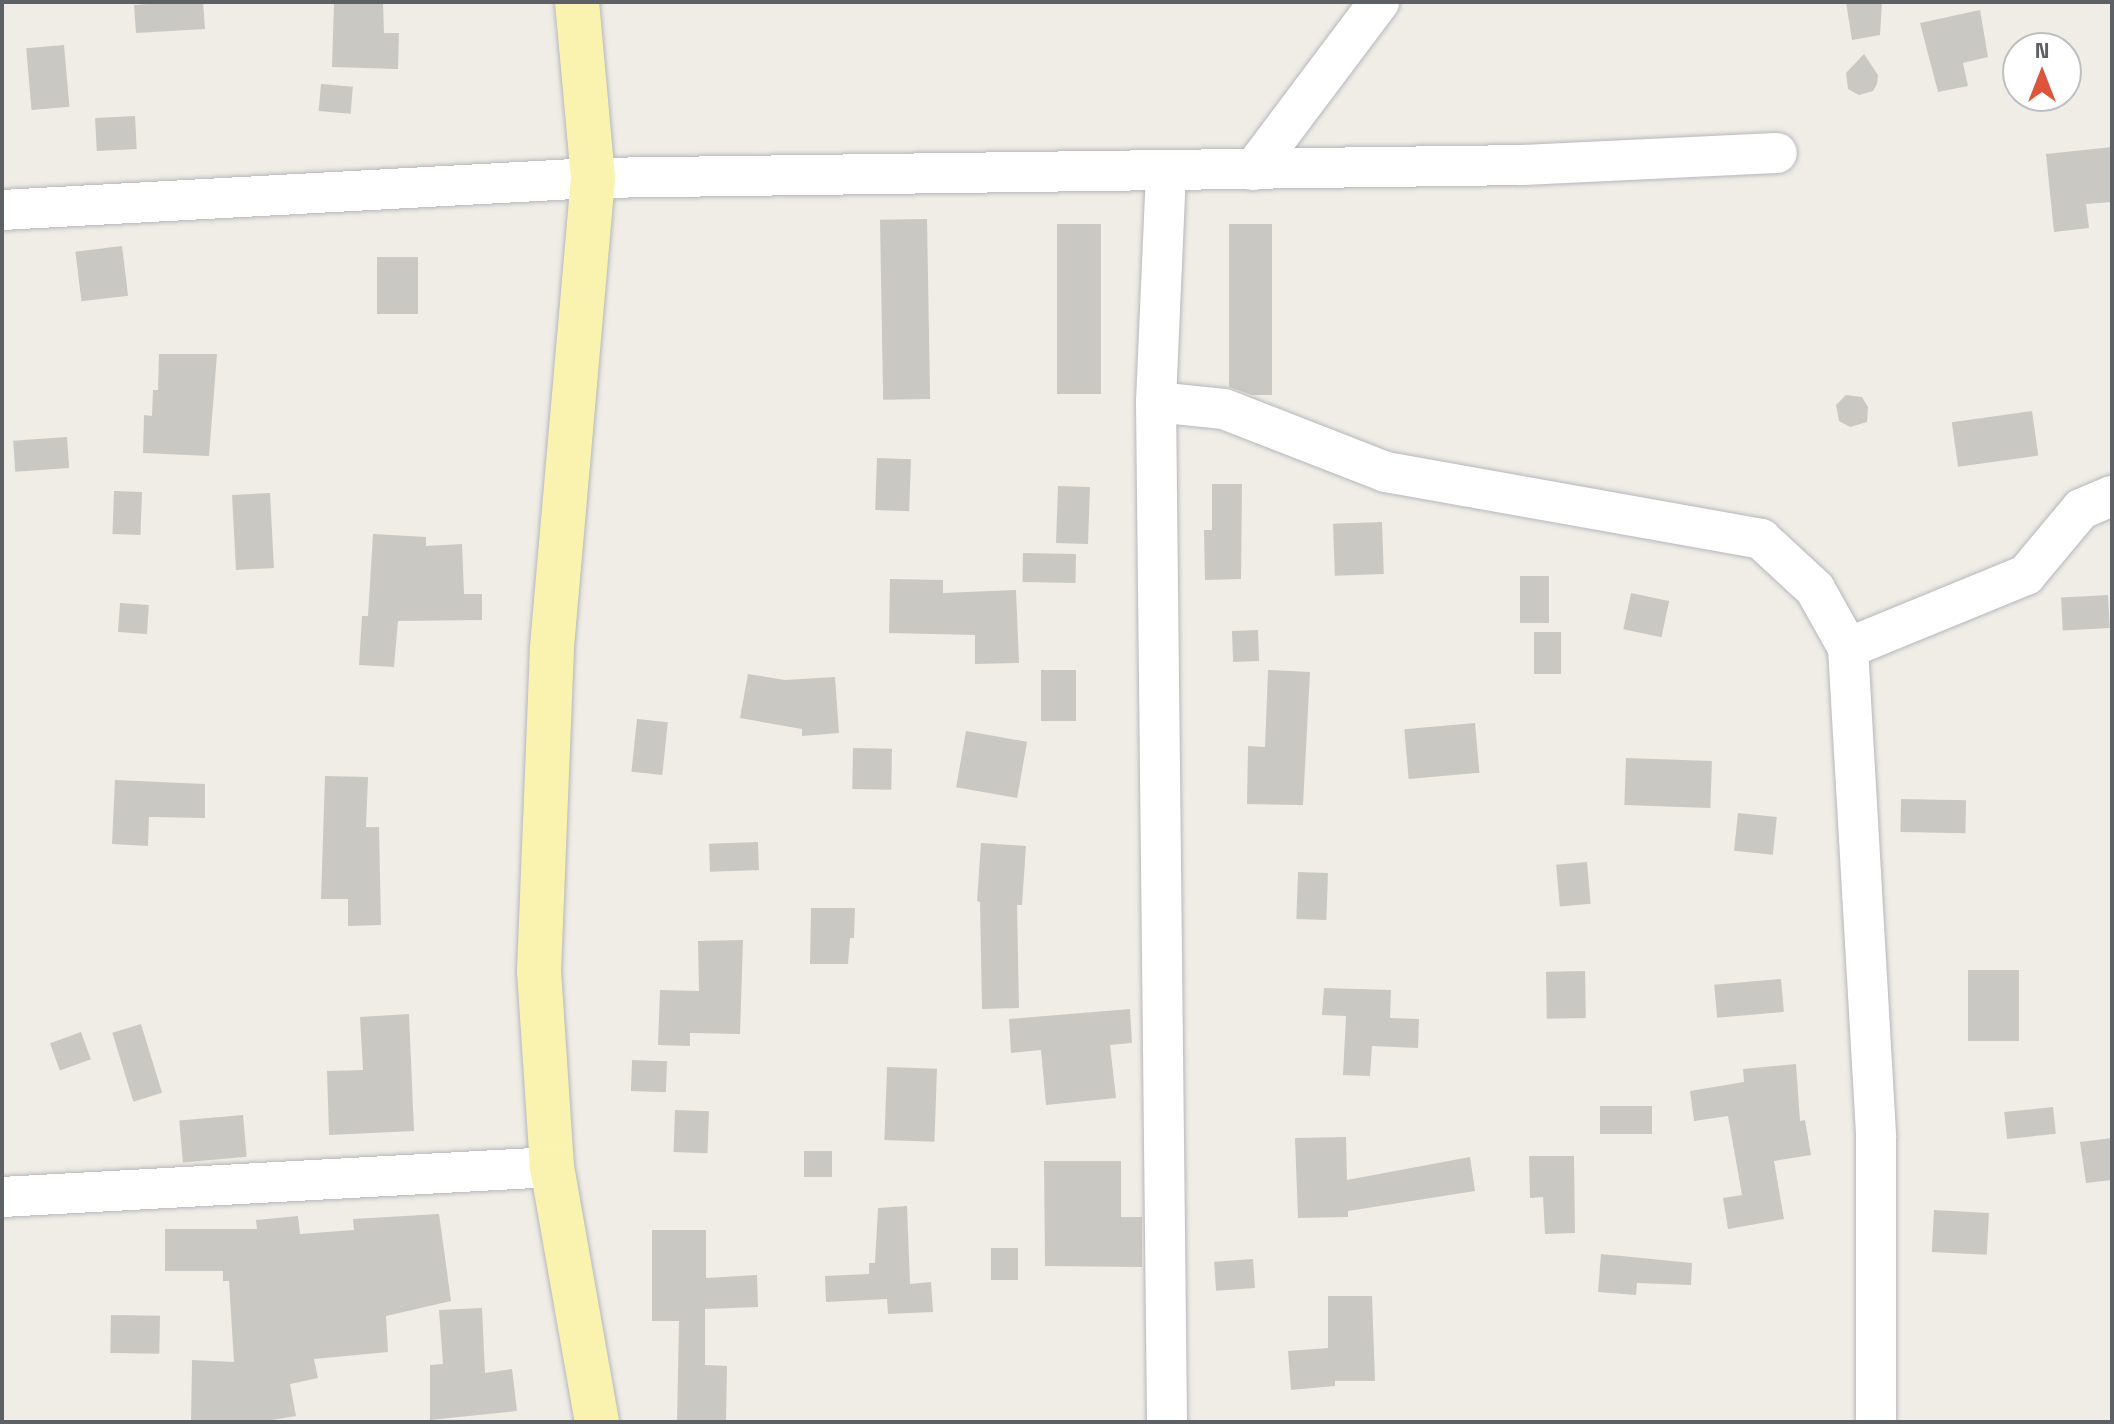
<!DOCTYPE html>
<style>
body{margin:0}
#map{position:relative;width:2114px;height:1424px;overflow:hidden;background:#efede6;font-family:"Space Grotesk",sans-serif}
div>[style]{position:absolute}
.building>*{inset:0;background:#cac8c2;transform-origin:0 0}
.roads{filter:drop-shadow(0 0 2px #b6b7bb) drop-shadow(0 0 2px #b6b7bb)}
.minor>*{height:40px;margin:-20px;padding:0 20px;transform-origin:20px;border-radius:20px;background:#fff}
.primary>*{height:44px;margin:-22px;padding:0 22px;transform-origin:22px;border-radius:22px;background:#faf3b0}
span{translate:-50% -50%;white-space:nowrap;text-align:center;line-height:1.15;-webkit-text-stroke:8px #fff;paint-order:stroke}
.frame{position:absolute;inset:0;border:4px solid #5d6065;pointer-events:none}
.north{position:absolute;left:2002px;top:32px;width:80px;height:80px;box-sizing:border-box;background:#fff;border:2px solid #bebfc1;border-radius:50%;rotate:0deg;font-size:22px;font-weight:700;line-height:32px;text-align:center;color:#5d6065}
.north::after{content:'';display:block;margin:auto;width:28px;height:36px;background:#de553c;clip-path:polygon(50% 0,100% 100%,50% 72%,0 100%)}
</style>
<div id="map">
<div class="building">
<div style="clip-path:polygon(175px 2px,203px 2px,205px 29px,136px 33px,134px 5px)"></div>
<div style="clip-path:polygon(334px 2px,383px 2px,384px 33px,399px 33px,398px 69px,332px 67px)"></div>
<div style="clip-path:polygon(1846px 2px,1882px 2px,1880px 35px,1852px 40px)"></div>
<div style="clip-path:polygon(1980px 10px,1988px 57px,1963px 63px,1968px 86px,1938px 92px,1920px 23px)"></div>
<div style="left:64px;top:45px;width:62px;height:38px;rotate:85deg"></div>
<div style="clip-path:polygon(1864px 54px,1878px 75px,1877px 84px,1873px 91px,1859px 95px,1848px 89px,1846px 73px)"></div>
<div style="left:321px;top:84px;width:32px;height:27px;rotate:5deg"></div>
<div style="left:135px;top:116px;width:33px;height:40px;rotate:87deg"></div>
<div style="clip-path:polygon(2112px 147px,2112px 202px,2086px 204px,2089px 228px,2054px 232px,2046px 154px)"></div>
<div style="left:927px;top:219px;width:180px;height:47px;rotate:89deg"></div>
<div style="left:1057px;top:224px;width:44px;height:170px"></div>
<div style="clip-path:polygon(1229px 224px,1272px 224px,1272px 395px,1252px 395px,1229px 387px)"></div>
<div style="left:122px;top:246px;width:50px;height:47px;rotate:83deg"></div>
<div style="left:377px;top:257px;width:41px;height:57px"></div>
<div style="clip-path:polygon(159px 354px,217px 354px,209px 456px,143px 453px,144px 415px,152px 416px,153px 390px,158px 390px)"></div>
<div style="clip-path:polygon(1846px 395px,1862px 397px,1868px 407px,1867px 422px,1850px 427px,1839px 421px,1836px 405px)"></div>
<div style="left:2032px;top:411px;width:45px;height:81px;rotate:82deg"></div>
<div style="left:67px;top:437px;width:31px;height:54px;rotate:86deg"></div>
<div style="left:877px;top:458px;width:34px;height:52px;rotate:2deg"></div>
<div style="clip-path:polygon(1212px 484px,1242px 484px,1241px 579px,1205px 580px,1204px 530px,1212px 530px)"></div>
<div style="left:1058px;top:486px;width:32px;height:57px;rotate:2deg"></div>
<div style="left:114px;top:491px;width:28px;height:43px;rotate:2deg"></div>
<div style="left:270px;top:493px;width:75px;height:38px;rotate:87deg"></div>
<div style="left:1382px;top:522px;width:52px;height:49px;rotate:88deg"></div>
<div style="clip-path:polygon(373px 534px,426px 537px,426px 546px,462px 544px,464px 594px,482px 594px,482px 620px,398px 621px,394px 667px,359px 665px,362px 616px,368px 616px)"></div>
<div style="left:1023px;top:553px;width:53px;height:29px;rotate:1deg"></div>
<div style="left:1520px;top:576px;width:29px;height:47px"></div>
<div style="clip-path:polygon(890px 579px,943px 580px,943px 593px,1016px 590px,1019px 663px,975px 664px,975px 635px,889px 633px)"></div>
<div style="left:1631px;top:593px;width:39px;height:37px;rotate:12deg"></div>
<div style="left:2108px;top:595px;width:33px;height:47px;rotate:87deg"></div>
<div style="left:120px;top:603px;width:29px;height:29px;rotate:4deg"></div>
<div style="left:1258px;top:630px;width:31px;height:26px;rotate:88deg"></div>
<div style="left:1534px;top:632px;width:27px;height:42px"></div>
<div style="left:1041px;top:670px;width:35px;height:51px"></div>
<div style="clip-path:polygon(1268px 670px,1310px 672px,1303px 805px,1247px 804px,1248px 746px,1265px 747px)"></div>
<div style="clip-path:polygon(748px 674px,785px 680px,835px 677px,839px 733px,802px 736px,802px 729px,740px 718px)"></div>
<div style="left:637px;top:719px;width:31px;height:53px;rotate:6deg"></div>
<div style="left:1475px;top:723px;width:50px;height:71px;rotate:85deg"></div>
<div style="left:966px;top:731px;width:62px;height:57px;rotate:10deg"></div>
<div style="left:853px;top:748px;width:39px;height:41px;rotate:1deg"></div>
<div style="left:1626px;top:758px;width:86px;height:47px;rotate:2deg"></div>
<div style="clip-path:polygon(325px 776px,368px 777px,366px 827px,379px 827px,381px 925px,348px 926px,348px 899px,321px 899px)"></div>
<div style="clip-path:polygon(115px 780px,205px 784px,205px 818px,149px 817px,148px 846px,112px 844px)"></div>
<div style="left:1901px;top:799px;width:65px;height:33px;rotate:1deg"></div>
<div style="left:1738px;top:813px;width:39px;height:38px;rotate:6deg"></div>
<div style="left:758px;top:842px;width:28px;height:49px;rotate:88deg"></div>
<div style="clip-path:polygon(981px 843px,1026px 846px,1022px 905px,1017px 905px,1019px 1008px,982px 1009px,980px 902px,977px 901px)"></div>
<div style="left:1587px;top:862px;width:42px;height:31px;rotate:85deg"></div>
<div style="left:1298px;top:872px;width:30px;height:47px;rotate:2deg"></div>
<div style="clip-path:polygon(811px 908px,855px 908px,854px 938px,850px 938px,848px 964px,810px 964px)"></div>
<div style="clip-path:polygon(743px 940px,740px 1034px,690px 1033px,690px 1046px,658px 1045px,660px 990px,699px 991px,698px 941px)"></div>
<div style="left:2019px;top:970px;width:71px;height:51px;rotate:90deg"></div>
<div style="left:1585px;top:971px;width:47px;height:39px;rotate:89deg"></div>
<div style="left:1781px;top:979px;width:33px;height:67px;rotate:85deg"></div>
<div style="clip-path:polygon(1324px 988px,1391px 990px,1390px 1018px,1419px 1019px,1418px 1048px,1372px 1046px,1370px 1076px,1343px 1075px,1346px 1016px,1322px 1015px)"></div>
<div style="clip-path:polygon(1130px 1009px,1132px 1043px,1110px 1045px,1116px 1098px,1046px 1105px,1041px 1050px,1011px 1053px,1009px 1019px)"></div>
<div style="clip-path:polygon(409px 1014px,414px 1131px,329px 1135px,327px 1071px,363px 1070px,360px 1017px)"></div>
<div style="left:141px;top:1024px;width:72px;height:30px;rotate:73deg"></div>
<div style="left:81px;top:1032px;width:29px;height:33px;rotate:70deg"></div>
<div style="left:632px;top:1060px;width:35px;height:31px;rotate:2deg"></div>
<div style="clip-path:polygon(1796px 1064px,1800px 1121px,1805px 1120px,1811px 1155px,1774px 1161px,1784px 1219px,1728px 1229px,1723px 1198px,1742px 1195px,1728px 1116px,1694px 1121px,1690px 1091px,1744px 1082px,1743px 1069px)"></div>
<div style="left:887px;top:1067px;width:50px;height:73px;rotate:2deg"></div>
<div style="left:1600px;top:1106px;width:52px;height:28px"></div>
<div style="left:2053px;top:1107px;width:27px;height:49px;rotate:84deg"></div>
<div style="left:675px;top:1110px;width:34px;height:42px;rotate:2deg"></div>
<div style="left:243px;top:1115px;width:42px;height:64px;rotate:85deg"></div>
<div style="clip-path:polygon(1346px 1137px,1347px 1180px,1470px 1157px,1475px 1191px,1348px 1211px,1348px 1217px,1298px 1218px,1295px 1138px)"></div>
<div style="clip-path:polygon(2112px 1138px,2112px 1180px,2086px 1183px,2080px 1142px)"></div>
<div style="left:804px;top:1151px;width:28px;height:26px"></div>
<div style="clip-path:polygon(1529px 1156px,1574px 1156px,1575px 1233px,1545px 1234px,1543px 1197px,1530px 1198px)"></div>
<div style="clip-path:polygon(1044px 1161px,1121px 1161px,1121px 1217px,1142px 1217px,1142px 1267px,1045px 1266px)"></div>
<div style="clip-path:polygon(907px 1206px,910px 1284px,931px 1282px,933px 1312px,888px 1314px,887px 1299px,826px 1302px,825px 1276px,869px 1274px,869px 1263px,875px 1263px,878px 1208px)"></div>
<div style="left:1934px;top:1210px;width:55px;height:42px;rotate:3deg"></div>
<div style="clip-path:polygon(439px 1214px,451px 1301px,386px 1316px,388px 1352px,314px 1359px,318px 1378px,290px 1384px,296px 1416px,260px 1422px,191px 1422px,192px 1360px,234px 1362px,229px 1281px,223px 1281px,223px 1271px,165px 1271px,165px 1229px,257px 1229px,256px 1220px,298px 1216px,300px 1234px,354px 1230px,353px 1219px)"></div>
<div style="clip-path:polygon(652px 1230px,706px 1230px,706px 1278px,757px 1275px,758px 1307px,705px 1309px,705px 1365px,727px 1366px,726px 1422px,677px 1422px,679px 1321px,652px 1321px)"></div>
<div style="left:991px;top:1248px;width:27px;height:32px"></div>
<div style="clip-path:polygon(1601px 1254px,1692px 1263px,1691px 1285px,1637px 1283px,1636px 1295px,1598px 1292px)"></div>
<div style="left:1253px;top:1259px;width:29px;height:39px;rotate:86deg"></div>
<div style="clip-path:polygon(1328px 1296px,1372px 1296px,1375px 1381px,1335px 1381px,1335px 1386px,1291px 1390px,1288px 1351px,1328px 1348px)"></div>
<div style="clip-path:polygon(482px 1308px,485px 1373px,512px 1369px,517px 1411px,430px 1420px,430px 1365px,443px 1364px,439px 1310px)"></div>
<div style="left:111px;top:1315px;width:49px;height:38px;rotate:1deg"></div>
</div>
<div class="roads">
<div class="minor">
<div style="left:1253px;top:170px;width:210px;rotate:-53.1deg"></div>
<div style="left:1166px;top:172px;width:230px;rotate:92.5deg"></div>
<div style="left:1156px;top:402px;width:1020px;rotate:89.38deg"></div>
<div style="left:2px;top:210px;width:592px;rotate:-3.1deg"></div>
<div style="left:593px;top:178px;width:929px;rotate:-0.8deg"></div>
<div style="left:1522px;top:165px;width:255px;rotate:-2.7deg"></div>
<div style="left:1156px;top:402px;width:68px;rotate:5.9deg"></div>
<div style="left:1224px;top:409px;width:174px;rotate:21.3deg"></div>
<div style="left:1386px;top:472px;width:381px;rotate:10.1deg"></div>
<div style="left:1761px;top:539px;width:74px;rotate:42.8deg"></div>
<div style="left:1815px;top:589px;width:68px;rotate:60.8deg"></div>
<div style="left:1848px;top:648px;width:490px;rotate:86.7deg"></div>
<div style="left:1876px;top:1137px;width:285px;rotate:90deg"></div>
<div style="left:1848px;top:648px;width:192px;rotate:-22.3deg"></div>
<div style="left:2026px;top:575px;width:86px;rotate:-50.2deg"></div>
<div style="left:2081px;top:509px;width:34px;rotate:-23deg"></div>
<div style="left:2px;top:1197px;width:551px;rotate:-3.12deg"></div>
</div>
<div class="primary">
<div style="left:577px;top:2px;width:177px;rotate:84.8deg"></div>
<div style="left:593px;top:178px;width:472px;rotate:95deg"></div>
<div style="left:552px;top:648px;width:323px;rotate:92.3deg"></div>
<div style="left:539px;top:971px;width:196px;rotate:86.2deg"></div>
<div style="left:552px;top:1167px;width:259px;rotate:80deg"></div>
</div>
</div>
<div class="frame"></div>
<div class="north">N</div>
</div>
